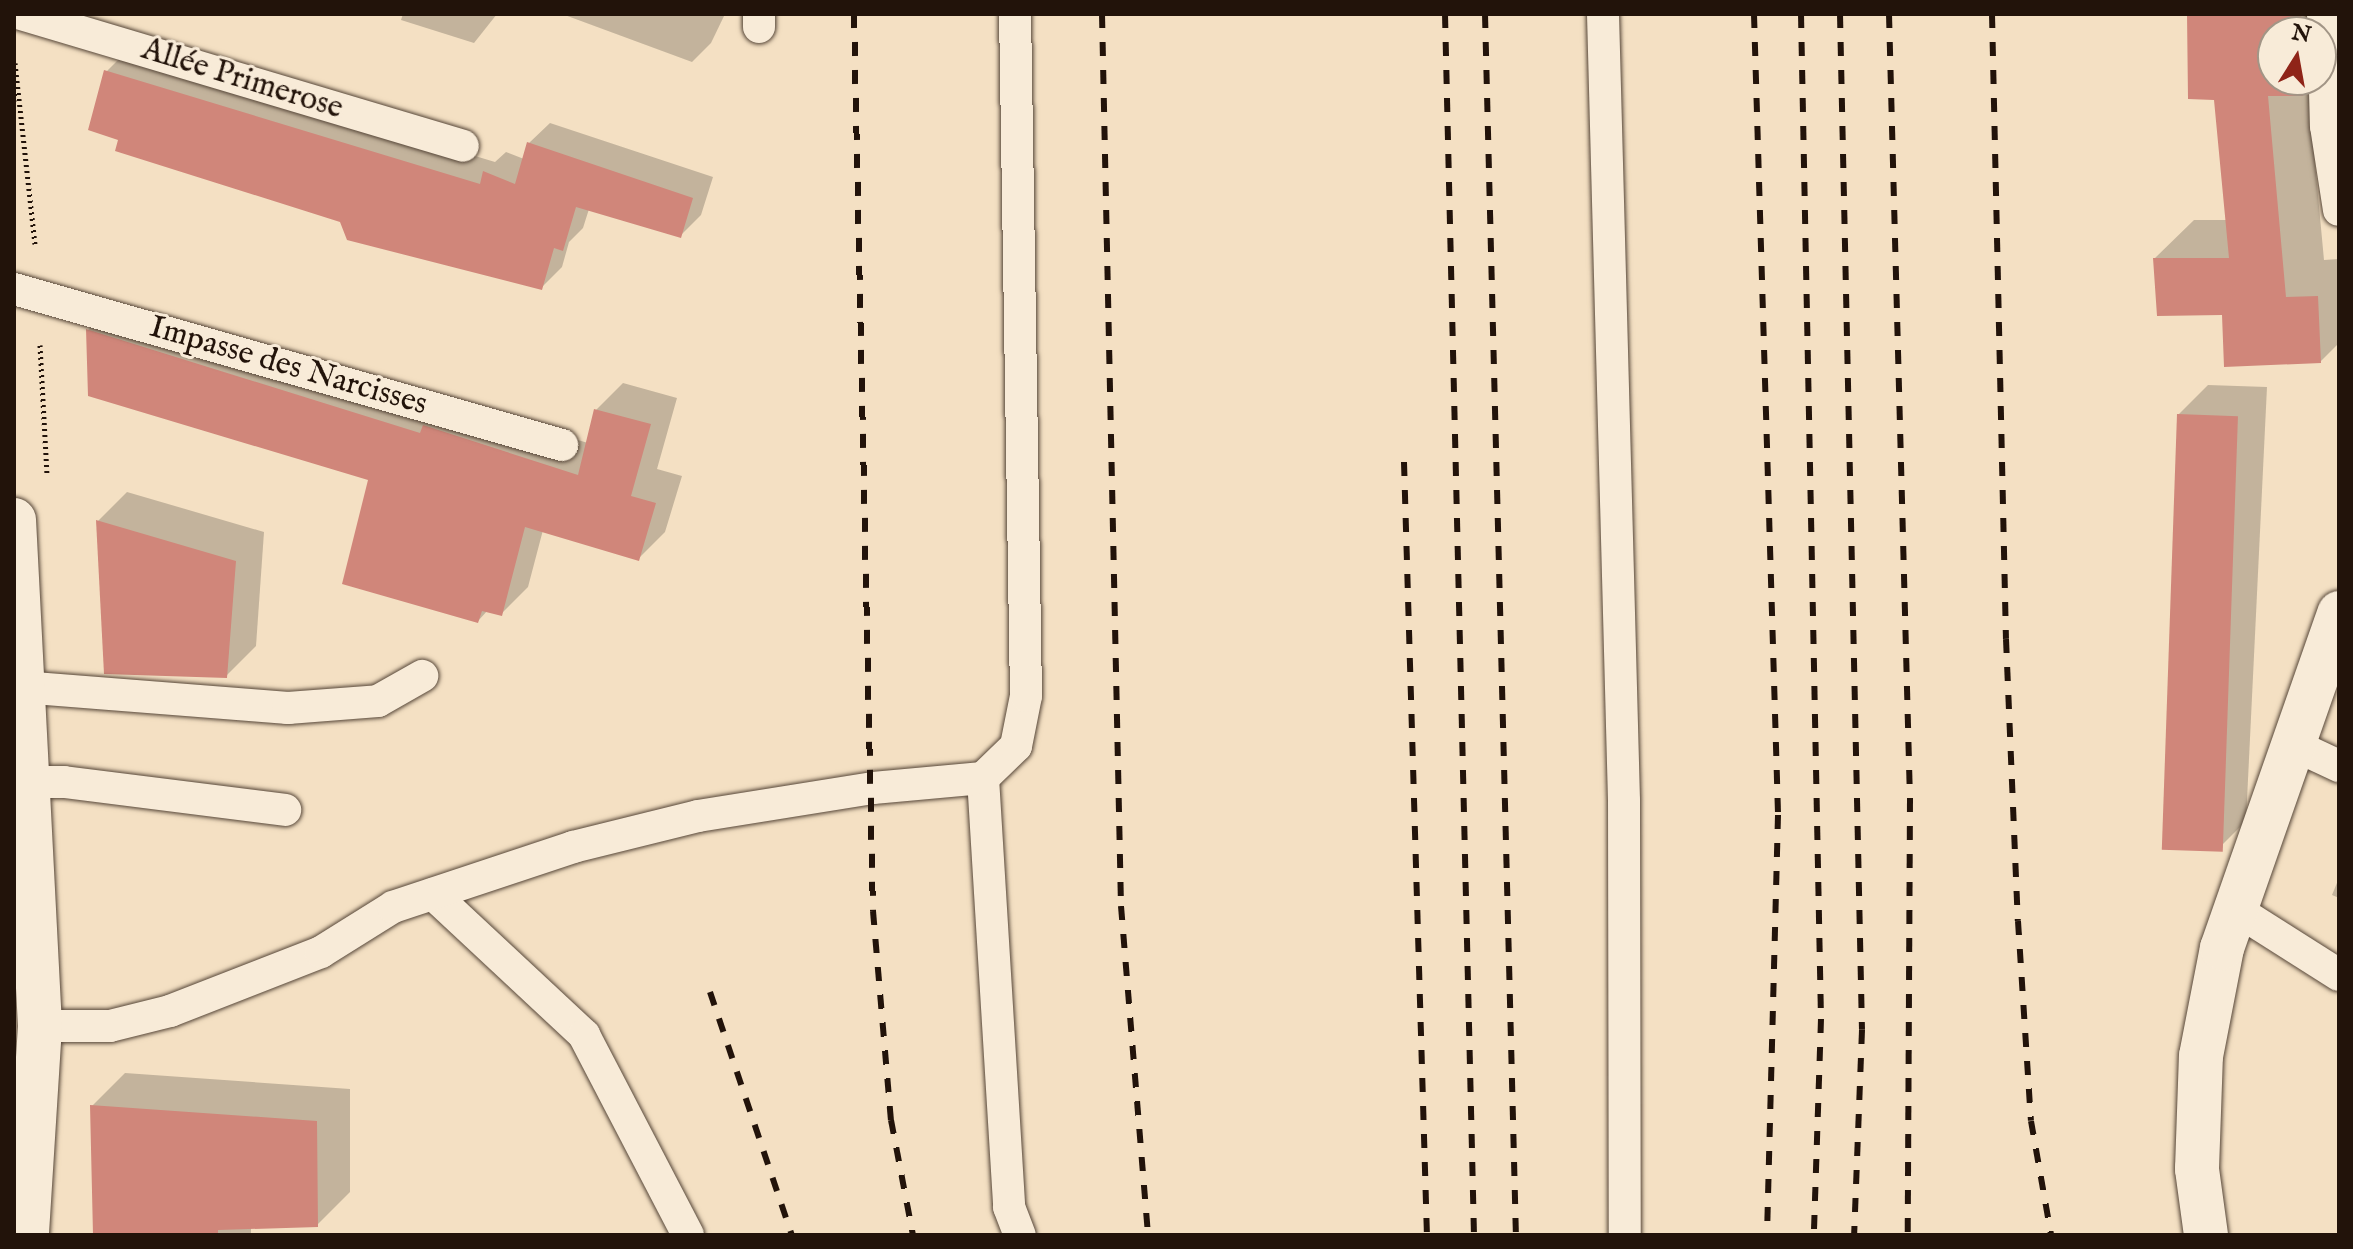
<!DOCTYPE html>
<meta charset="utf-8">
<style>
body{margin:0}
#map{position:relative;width:2353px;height:1249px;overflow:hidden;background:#f4e0c3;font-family:"IM FELL English",serif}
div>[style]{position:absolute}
.shadow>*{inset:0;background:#0003}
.building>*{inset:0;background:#d0867a;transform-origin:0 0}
.path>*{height:5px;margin-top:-2.5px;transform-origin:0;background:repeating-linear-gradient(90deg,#22130a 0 2px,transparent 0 6px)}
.roads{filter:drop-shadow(0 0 2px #564638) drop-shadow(0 0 2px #564638)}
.service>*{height:32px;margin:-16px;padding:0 16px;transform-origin:16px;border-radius:16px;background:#f8ebd8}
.minor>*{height:44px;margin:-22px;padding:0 22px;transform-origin:22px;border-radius:22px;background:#f8ebd8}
.tertiary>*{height:44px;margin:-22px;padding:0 22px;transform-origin:22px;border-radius:22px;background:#f8ebd8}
.rail>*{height:6px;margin-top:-3px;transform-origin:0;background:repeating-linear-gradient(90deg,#22130a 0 14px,transparent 0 28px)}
span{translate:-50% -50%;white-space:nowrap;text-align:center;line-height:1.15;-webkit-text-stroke:6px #f8ebd8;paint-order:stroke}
.street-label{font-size:32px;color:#22130a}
.frame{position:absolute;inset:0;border:16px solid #22130a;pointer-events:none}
.north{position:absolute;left:2257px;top:16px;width:80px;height:80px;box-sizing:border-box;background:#f8ebd8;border:2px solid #a29586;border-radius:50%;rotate:11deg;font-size:22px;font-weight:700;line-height:32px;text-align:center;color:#22130a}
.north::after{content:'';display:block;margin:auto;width:28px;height:36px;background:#8f2418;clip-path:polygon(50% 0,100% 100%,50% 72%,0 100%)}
</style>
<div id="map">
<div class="shadow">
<div style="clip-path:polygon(403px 14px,497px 14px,474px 43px,401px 20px)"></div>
<div style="clip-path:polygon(562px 14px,725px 14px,711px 43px,692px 62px)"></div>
<div style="clip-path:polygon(2189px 14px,2339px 14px,2321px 32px,2273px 32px,2273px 80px,2316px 80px,2308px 88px,2324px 260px,2339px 259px,2339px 343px,2320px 362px,2224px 313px,2155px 258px,2194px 220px,2228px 220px,2216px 98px)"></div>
<div style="clip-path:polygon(127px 51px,495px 162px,506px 152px,524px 159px,529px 143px,550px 123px,713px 177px,701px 215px,680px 236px,589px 209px,583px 228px,569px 242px,562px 267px,541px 288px,120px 139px,106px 72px)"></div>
<div style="clip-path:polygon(115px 303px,588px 443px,596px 410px,623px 383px,677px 398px,657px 469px,682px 476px,665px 532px,638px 559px,543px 530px,528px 587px,501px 614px,488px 610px,478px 621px,370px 478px,88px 330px)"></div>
<div style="clip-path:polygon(2208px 385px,2267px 387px,2246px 821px,2216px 851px,2178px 415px)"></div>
<div style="clip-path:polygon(127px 492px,264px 532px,256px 646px,226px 676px,98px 521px)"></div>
<div style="clip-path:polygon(2339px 878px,2339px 898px,2332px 895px)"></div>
<div style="clip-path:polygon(125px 1073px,350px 1089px,350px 1192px,317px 1225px,251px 1227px,251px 1235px,95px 1235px,92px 1106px)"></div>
</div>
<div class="building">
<div style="clip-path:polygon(2187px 14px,2301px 14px,2302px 32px,2273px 32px,2273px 80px,2303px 80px,2303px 96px,2268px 96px,2286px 297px,2318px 296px,2321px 363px,2224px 367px,2222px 315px,2157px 316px,2153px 258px,2229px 258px,2214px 100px,2188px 99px)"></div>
<div style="clip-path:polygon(104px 70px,480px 184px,483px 171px,515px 184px,527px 142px,693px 198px,681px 238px,576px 207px,563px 251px,554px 248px,542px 290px,347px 240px,340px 222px,115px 151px,118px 140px,88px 130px)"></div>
<div style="clip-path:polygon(86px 329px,420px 433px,423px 425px,578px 475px,594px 409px,651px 424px,631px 496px,656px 503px,639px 561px,525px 527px,502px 616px,482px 611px,478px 623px,342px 584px,368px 480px,88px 396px)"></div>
<div style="left:2177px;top:414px;width:61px;height:436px;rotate:2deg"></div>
<div style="clip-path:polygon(96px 520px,236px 561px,227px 678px,104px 674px)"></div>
<div style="clip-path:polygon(90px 1105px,317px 1121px,318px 1227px,218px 1230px,218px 1235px,93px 1235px)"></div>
</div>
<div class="path">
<div style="left:15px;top:63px;width:182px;rotate:83.7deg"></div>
<div style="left:40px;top:345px;width:130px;rotate:86.9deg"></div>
</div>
<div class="roads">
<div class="service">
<div style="left:21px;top:14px;width:461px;rotate:16.6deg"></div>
<div style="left:759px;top:14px;width:13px;rotate:90deg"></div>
<div style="left:1603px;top:14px;width:787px;rotate:88.47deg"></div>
<div style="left:1624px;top:801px;width:434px;rotate:89.9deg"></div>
<div style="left:2323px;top:14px;width:112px;rotate:88.5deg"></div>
<div style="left:2326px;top:126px;width:85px;rotate:81.2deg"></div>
<div style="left:14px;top:289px;width:570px;rotate:15.89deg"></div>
<div style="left:21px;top:687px;width:268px;rotate:4.5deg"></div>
<div style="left:288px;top:708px;width:90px;rotate:-4.4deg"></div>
<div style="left:378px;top:701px;width:51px;rotate:-29.6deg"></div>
<div style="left:2294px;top:745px;width:50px;rotate:25deg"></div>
<div style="left:983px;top:778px;width:430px;rotate:86.5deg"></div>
<div style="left:1009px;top:1207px;width:30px;rotate:69deg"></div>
<div style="left:25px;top:782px;width:39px"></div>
<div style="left:64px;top:782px;width:223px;rotate:7.2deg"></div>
<div style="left:433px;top:894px;width:207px;rotate:43deg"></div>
<div style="left:584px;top:1035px;width:225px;rotate:62.5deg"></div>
<div style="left:2235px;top:909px;width:123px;rotate:32.4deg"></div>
<div style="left:40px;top:1026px;width:70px"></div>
<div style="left:110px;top:1026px;width:62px;rotate:-14deg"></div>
<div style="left:170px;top:1011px;width:162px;rotate:-21.3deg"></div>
<div style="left:321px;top:952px;width:85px;rotate:-32deg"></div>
<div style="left:393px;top:907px;width:190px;rotate:-18.4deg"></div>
<div style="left:573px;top:847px;width:129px;rotate:-13.9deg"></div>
<div style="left:698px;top:816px;width:177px;rotate:-9.1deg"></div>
<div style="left:873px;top:788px;width:110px;rotate:-5.2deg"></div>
<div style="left:983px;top:778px;width:46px;rotate:-44.1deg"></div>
<div style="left:1016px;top:746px;width:51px;rotate:-78.7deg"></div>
<div style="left:1026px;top:696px;width:682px;rotate:-90.92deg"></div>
</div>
<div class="minor">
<div style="left:2206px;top:1235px;width:67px;rotate:-97.8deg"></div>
<div style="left:2197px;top:1169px;width:113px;rotate:-88deg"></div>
<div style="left:2201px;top:1056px;width:110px;rotate:-79deg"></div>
<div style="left:2222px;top:948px;width:355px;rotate:-70.7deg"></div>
</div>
<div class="tertiary">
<div style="left:14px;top:520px;width:507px;rotate:87.06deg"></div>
<div style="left:40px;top:1026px;width:209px;rotate:93.6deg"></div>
</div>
</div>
<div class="rail">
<div style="left:854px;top:14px;width:897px;rotate:88.79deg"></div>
<div style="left:873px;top:911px;width:210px;rotate:85.1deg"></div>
<div style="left:891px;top:1120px;width:117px;rotate:79.2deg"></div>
<div style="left:1102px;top:14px;width:892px;rotate:88.78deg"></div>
<div style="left:1121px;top:906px;width:330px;rotate:85.3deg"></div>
<div style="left:1445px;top:14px;width:1221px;rotate:88.64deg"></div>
<div style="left:1485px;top:14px;width:1221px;rotate:88.55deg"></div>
<div style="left:1754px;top:14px;width:801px;rotate:88.28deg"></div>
<div style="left:1778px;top:815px;width:420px;rotate:91.5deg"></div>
<div style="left:1801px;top:14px;width:1005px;rotate:88.86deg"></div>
<div style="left:1821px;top:1019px;width:216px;rotate:91.9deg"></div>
<div style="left:1840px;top:14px;width:1016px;rotate:88.76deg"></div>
<div style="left:1862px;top:1030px;width:205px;rotate:92.2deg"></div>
<div style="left:1889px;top:14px;width:784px;rotate:88.47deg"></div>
<div style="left:1910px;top:798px;width:437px;rotate:90.3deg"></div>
<div style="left:1992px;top:14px;width:625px;rotate:88.72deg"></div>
<div style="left:2006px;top:639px;width:282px;rotate:87.6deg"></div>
<div style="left:2018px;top:921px;width:200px;rotate:86.3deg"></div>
<div style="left:2031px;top:1121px;width:116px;rotate:80deg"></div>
<div style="left:1404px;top:462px;width:773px;rotate:88.3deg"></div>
<div style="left:710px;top:992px;width:256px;rotate:71.4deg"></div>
</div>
<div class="street-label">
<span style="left:242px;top:80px;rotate:17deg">Allée Primerose</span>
<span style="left:288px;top:367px;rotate:16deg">Impasse des Narcisses</span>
</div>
<div class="frame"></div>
<div class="north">N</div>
</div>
